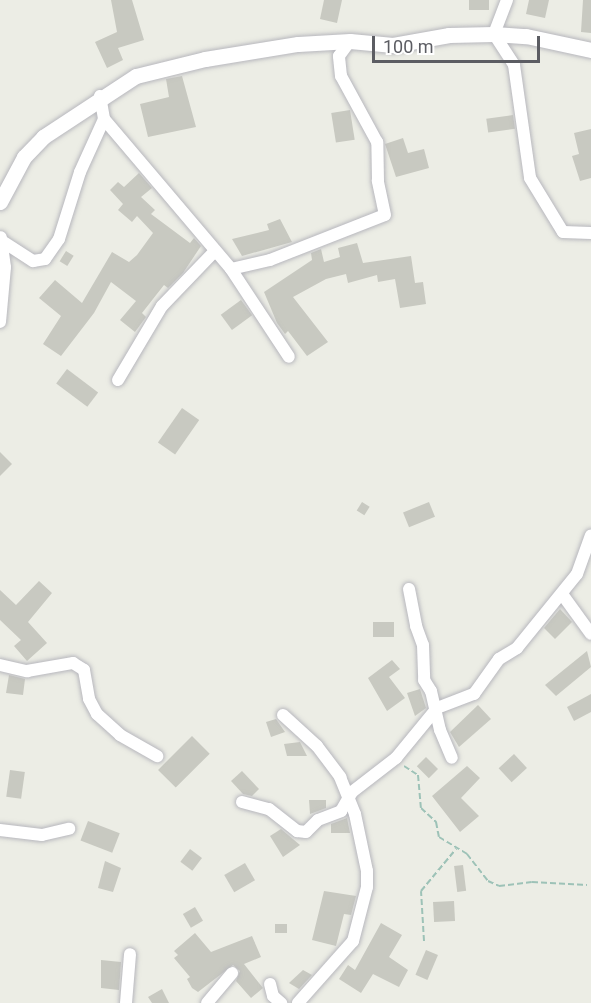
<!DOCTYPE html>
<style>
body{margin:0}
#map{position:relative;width:591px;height:1003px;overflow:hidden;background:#ecede5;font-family:Roboto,sans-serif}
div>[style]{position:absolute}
.building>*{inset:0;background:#c8c9c1;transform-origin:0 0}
.path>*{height:2px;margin-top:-1px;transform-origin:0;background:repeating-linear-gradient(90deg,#9dc2b7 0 6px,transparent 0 9px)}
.roads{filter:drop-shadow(0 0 2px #b7b7bd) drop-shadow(0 0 2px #b7b7bd)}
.minor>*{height:12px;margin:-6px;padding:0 6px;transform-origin:6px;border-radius:6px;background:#fff}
.tertiary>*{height:15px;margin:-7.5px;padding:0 7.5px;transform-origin:7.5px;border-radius:7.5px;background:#fff}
span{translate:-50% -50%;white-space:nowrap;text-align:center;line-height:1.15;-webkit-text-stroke:4.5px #fff;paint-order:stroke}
.scale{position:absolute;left:372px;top:36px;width:168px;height:27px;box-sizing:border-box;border:3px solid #5c5d63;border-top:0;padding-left:8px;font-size:18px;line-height:21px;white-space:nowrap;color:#5c5d63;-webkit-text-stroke:4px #fff;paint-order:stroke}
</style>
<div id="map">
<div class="building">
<div style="clip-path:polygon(111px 0,132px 0,144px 40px,118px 48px,123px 60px,107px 68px,95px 42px,117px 32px)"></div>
<div style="clip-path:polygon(324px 0,342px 0,337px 23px,320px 19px)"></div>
<div style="left:469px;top:0;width:20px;height:10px"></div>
<div style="clip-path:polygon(529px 0,549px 0,545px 18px,526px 14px)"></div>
<div style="clip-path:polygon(583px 0,591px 0,591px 33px,581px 32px)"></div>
<div style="clip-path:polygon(182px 76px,196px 127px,148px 137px,140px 104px,169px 97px,166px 79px)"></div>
<div style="left:350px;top:110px;width:30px;height:19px;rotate:81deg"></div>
<div style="left:513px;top:115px;width:14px;height:27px;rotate:82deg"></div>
<div style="clip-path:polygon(591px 129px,591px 178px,580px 181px,572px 156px,579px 154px,574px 133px)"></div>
<div style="clip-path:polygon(403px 138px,408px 153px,424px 149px,429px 168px,396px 177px,385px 144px)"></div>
<div style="clip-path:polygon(139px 173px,152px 188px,141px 197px,155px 210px,151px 214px,190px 243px,194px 238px,201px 246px,183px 273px,168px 288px,164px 285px,142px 313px,146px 317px,135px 332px,120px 320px,136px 301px,111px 282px,94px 313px,61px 356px,43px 344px,61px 316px,39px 298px,55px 280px,82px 303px,112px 252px,129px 262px,137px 255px,153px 233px,137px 216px,132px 222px,118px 210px,123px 204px,110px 190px,118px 182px,124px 187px)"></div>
<div style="clip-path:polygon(280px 219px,292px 242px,242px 256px,232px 239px,269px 230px,267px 224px)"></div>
<div style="clip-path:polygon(357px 243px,363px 263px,411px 256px,415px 283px,423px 282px,426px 304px,400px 308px,395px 279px,378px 282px,377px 275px,348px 283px,346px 274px,326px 279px,293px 297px,328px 342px,307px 356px,288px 331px,285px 334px,277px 323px,264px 292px,312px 260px,311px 253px,321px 249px,324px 262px,340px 257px,338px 248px)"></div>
<div style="left:66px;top:251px;width:9px;height:12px;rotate:32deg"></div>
<div style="left:241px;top:300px;width:19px;height:25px;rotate:54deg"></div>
<div style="left:67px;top:369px;width:39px;height:18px;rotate:37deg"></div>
<div style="left:182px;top:408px;width:21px;height:42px;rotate:35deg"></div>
<div style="clip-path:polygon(0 452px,12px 464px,0 476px)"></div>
<div style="left:362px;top:502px;width:9px;height:10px;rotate:32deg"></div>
<div style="left:429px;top:502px;width:16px;height:28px;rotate:68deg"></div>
<div style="clip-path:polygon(39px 581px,52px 593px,28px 622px,47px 643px,27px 661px,14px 646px,21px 640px,0 620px,0 590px,16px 605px)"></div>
<div style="clip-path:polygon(560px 609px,572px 622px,555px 639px,544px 628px)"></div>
<div style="left:394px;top:622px;width:15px;height:21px;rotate:90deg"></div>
<div style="clip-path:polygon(587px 651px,591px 667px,556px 696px,545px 685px)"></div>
<div style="clip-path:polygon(392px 660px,400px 669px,389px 677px,405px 698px,387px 711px,368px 678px)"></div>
<div style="clip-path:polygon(9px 675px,25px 679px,23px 695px,6px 693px)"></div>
<div style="clip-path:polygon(420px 689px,426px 708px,415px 716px,407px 693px)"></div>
<div style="clip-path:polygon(591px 694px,591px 712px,574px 721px,567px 707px)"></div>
<div style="clip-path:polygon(478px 705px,491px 719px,459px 747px,450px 732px)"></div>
<div style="clip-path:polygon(276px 719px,285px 732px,271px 737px,266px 722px)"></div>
<div style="left:192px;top:736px;width:25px;height:48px;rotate:45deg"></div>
<div style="clip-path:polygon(300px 742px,307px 756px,287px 756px,284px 744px)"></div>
<div style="left:514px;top:754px;width:19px;height:21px;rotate:47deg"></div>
<div style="left:426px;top:757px;width:17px;height:13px;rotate:45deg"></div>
<div style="clip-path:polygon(467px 766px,480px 778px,461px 798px,479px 816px,460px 832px,432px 796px)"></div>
<div style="left:10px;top:770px;width:15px;height:27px;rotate:8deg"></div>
<div style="clip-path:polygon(242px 771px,259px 789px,252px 796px,243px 794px,231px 781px)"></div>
<div style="clip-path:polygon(309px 800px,326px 800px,326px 808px,310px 814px)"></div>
<div style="clip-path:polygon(347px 818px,350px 833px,331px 833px,331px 824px)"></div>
<div style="left:88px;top:821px;width:34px;height:21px;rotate:21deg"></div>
<div style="clip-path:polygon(281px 829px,300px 845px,283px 857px,270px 836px)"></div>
<div style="left:190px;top:849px;width:15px;height:16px;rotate:37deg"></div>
<div style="clip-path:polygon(105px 861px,121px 868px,113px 892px,98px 888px)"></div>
<div style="left:245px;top:863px;width:20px;height:24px;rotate:60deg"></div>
<div style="left:463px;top:865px;width:26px;height:9px;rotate:83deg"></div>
<div style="clip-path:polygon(324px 891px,356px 896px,351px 915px,344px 914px,336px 946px,312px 940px)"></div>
<div style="left:454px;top:901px;width:20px;height:21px;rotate:87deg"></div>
<div style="left:195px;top:907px;width:16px;height:14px;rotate:60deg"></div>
<div style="clip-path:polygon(381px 923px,402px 935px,389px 957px,408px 970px,399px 987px,373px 974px,361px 993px,339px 979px,348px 965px,355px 970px)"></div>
<div style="left:275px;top:924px;width:12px;height:9px"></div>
<div style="clip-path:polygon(195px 933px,211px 952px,252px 936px,261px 957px,244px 964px,263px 988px,251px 998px,236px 981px,240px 971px,233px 965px,198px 992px,192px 988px,187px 979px,190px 977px,174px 958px,178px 955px,174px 951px)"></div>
<div style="left:426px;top:950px;width:13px;height:27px;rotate:23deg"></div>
<div style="clip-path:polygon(101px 960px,121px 962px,119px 990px,101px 988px)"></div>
<div style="clip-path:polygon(303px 970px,312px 975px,299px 989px,289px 983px)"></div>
<div style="clip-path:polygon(162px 989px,169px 1003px,152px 1003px,148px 997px)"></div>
</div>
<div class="path">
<div style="left:404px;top:766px;width:17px;rotate:33deg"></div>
<div style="left:418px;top:775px;width:33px;rotate:85deg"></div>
<div style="left:421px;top:808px;width:21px;rotate:43deg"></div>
<div style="left:436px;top:822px;width:15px;rotate:79deg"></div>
<div style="left:439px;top:837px;width:33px;rotate:31deg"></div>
<div style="left:467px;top:854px;width:34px;rotate:52deg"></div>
<div style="left:488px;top:881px;width:12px;rotate:24deg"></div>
<div style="left:499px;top:886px;width:33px;rotate:-7deg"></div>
<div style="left:532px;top:882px;width:55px;rotate:3.1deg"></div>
<div style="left:424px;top:941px;width:50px;rotate:-93.4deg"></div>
<div style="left:421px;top:891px;width:55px;rotate:-50.2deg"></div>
</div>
<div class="roads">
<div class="minor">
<div style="left:507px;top:0;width:36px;rotate:111deg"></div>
<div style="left:494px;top:34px;width:37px;rotate:57deg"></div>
<div style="left:514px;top:65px;width:114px;rotate:81.9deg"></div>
<div style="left:530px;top:178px;width:63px;rotate:58.6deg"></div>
<div style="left:563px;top:232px;width:28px;rotate:2deg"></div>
<div style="left:100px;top:96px;width:23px;rotate:80deg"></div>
<div style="left:104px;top:119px;width:197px;rotate:49.7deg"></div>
<div style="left:231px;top:269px;width:105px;rotate:56.6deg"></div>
<div style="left:2px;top:241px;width:37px;rotate:33deg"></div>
<div style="left:33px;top:261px;width:12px;rotate:-9deg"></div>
<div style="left:45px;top:259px;width:24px;rotate:-55deg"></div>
<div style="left:59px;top:239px;width:70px;rotate:-72.6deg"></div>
<div style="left:80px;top:172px;width:58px;rotate:-65.6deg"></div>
<div style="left:231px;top:269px;width:40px;rotate:-13deg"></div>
<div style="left:270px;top:260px;width:123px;rotate:-21.4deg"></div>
<div style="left:385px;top:215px;width:35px;rotate:-102deg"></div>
<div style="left:378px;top:181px;width:39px;rotate:-91deg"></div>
<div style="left:377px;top:142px;width:75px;rotate:-118.6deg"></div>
<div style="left:341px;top:76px;width:20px;rotate:-96deg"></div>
<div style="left:339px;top:56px;width:19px;rotate:-54deg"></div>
<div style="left:0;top:322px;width:55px;rotate:-84.8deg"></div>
<div style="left:5px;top:267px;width:30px;rotate:-98deg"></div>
<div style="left:118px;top:380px;width:86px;rotate:-59.3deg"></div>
<div style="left:162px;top:306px;width:74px;rotate:-46.1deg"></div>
<div style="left:409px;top:589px;width:38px;rotate:79deg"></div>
<div style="left:416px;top:626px;width:20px;rotate:70deg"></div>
<div style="left:423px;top:645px;width:35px;rotate:88deg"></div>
<div style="left:424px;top:680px;width:13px;rotate:58deg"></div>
<div style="left:431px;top:691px;width:40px;rotate:77deg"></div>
<div style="left:440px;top:730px;width:30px;rotate:67deg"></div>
<div style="left:562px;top:594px;width:49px;rotate:54.1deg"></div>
<div style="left:0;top:665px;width:28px;rotate:13deg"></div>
<div style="left:27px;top:671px;width:47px;rotate:-9.9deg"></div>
<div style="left:73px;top:663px;width:13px;rotate:32deg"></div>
<div style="left:84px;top:670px;width:29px;rotate:80deg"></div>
<div style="left:89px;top:699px;width:17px;rotate:62deg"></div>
<div style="left:97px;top:714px;width:31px;rotate:42deg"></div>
<div style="left:120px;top:735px;width:43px;rotate:29.6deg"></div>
<div style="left:283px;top:715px;width:46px;rotate:42.4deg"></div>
<div style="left:317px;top:746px;width:39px;rotate:53deg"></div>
<div style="left:340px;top:777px;width:40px;rotate:68deg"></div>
<div style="left:355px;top:814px;width:58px;rotate:78.1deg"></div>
<div style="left:367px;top:871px;width:16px;rotate:90deg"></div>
<div style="left:367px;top:887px;width:56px;rotate:104.5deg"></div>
<div style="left:353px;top:941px;width:83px;rotate:131.6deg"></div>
<div style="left:242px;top:802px;width:28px;rotate:15deg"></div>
<div style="left:269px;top:809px;width:36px;rotate:38deg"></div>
<div style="left:297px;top:831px;width:9px;rotate:6deg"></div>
<div style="left:306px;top:832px;width:17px;rotate:-45deg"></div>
<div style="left:318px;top:820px;width:25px;rotate:-21deg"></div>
<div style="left:341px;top:811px;width:22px;rotate:-60deg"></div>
<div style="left:352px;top:792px;width:56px;rotate:-37.7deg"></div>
<div style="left:396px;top:758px;width:65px;rotate:-50.6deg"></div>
<div style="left:437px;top:708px;width:40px;rotate:-21deg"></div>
<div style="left:474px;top:694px;width:43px;rotate:-54.5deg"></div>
<div style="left:499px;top:659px;width:21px;rotate:-31deg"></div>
<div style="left:517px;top:648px;width:95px;rotate:-51deg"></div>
<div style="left:577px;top:574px;width:41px;rotate:-70.3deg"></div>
<div style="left:0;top:830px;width:42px;rotate:6.8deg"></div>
<div style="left:42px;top:835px;width:28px;rotate:-13deg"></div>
<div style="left:270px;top:984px;width:12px;rotate:76deg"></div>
<div style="left:273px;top:996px;width:11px;rotate:41deg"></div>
<div style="left:126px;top:1003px;width:49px;rotate:-85.3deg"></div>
<div style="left:207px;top:1003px;width:39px;rotate:-50deg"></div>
</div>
<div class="tertiary">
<div style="left:0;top:202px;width:51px;rotate:-61.9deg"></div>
<div style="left:24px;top:157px;width:28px;rotate:-46deg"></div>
<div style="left:43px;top:137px;width:111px;rotate:-33.3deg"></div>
<div style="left:136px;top:76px;width:71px;rotate:-13.8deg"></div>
<div style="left:205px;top:59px;width:94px;rotate:-9.2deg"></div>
<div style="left:298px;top:44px;width:52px;rotate:-3.3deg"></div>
<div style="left:350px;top:41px;width:43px;rotate:5.3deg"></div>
<div style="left:393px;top:45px;width:57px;rotate:-10.1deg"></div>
<div style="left:449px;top:35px;width:45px;rotate:-1.3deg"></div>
<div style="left:494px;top:34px;width:32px;rotate:4deg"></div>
<div style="left:526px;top:36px;width:66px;rotate:12.2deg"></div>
</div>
</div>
<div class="scale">100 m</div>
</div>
